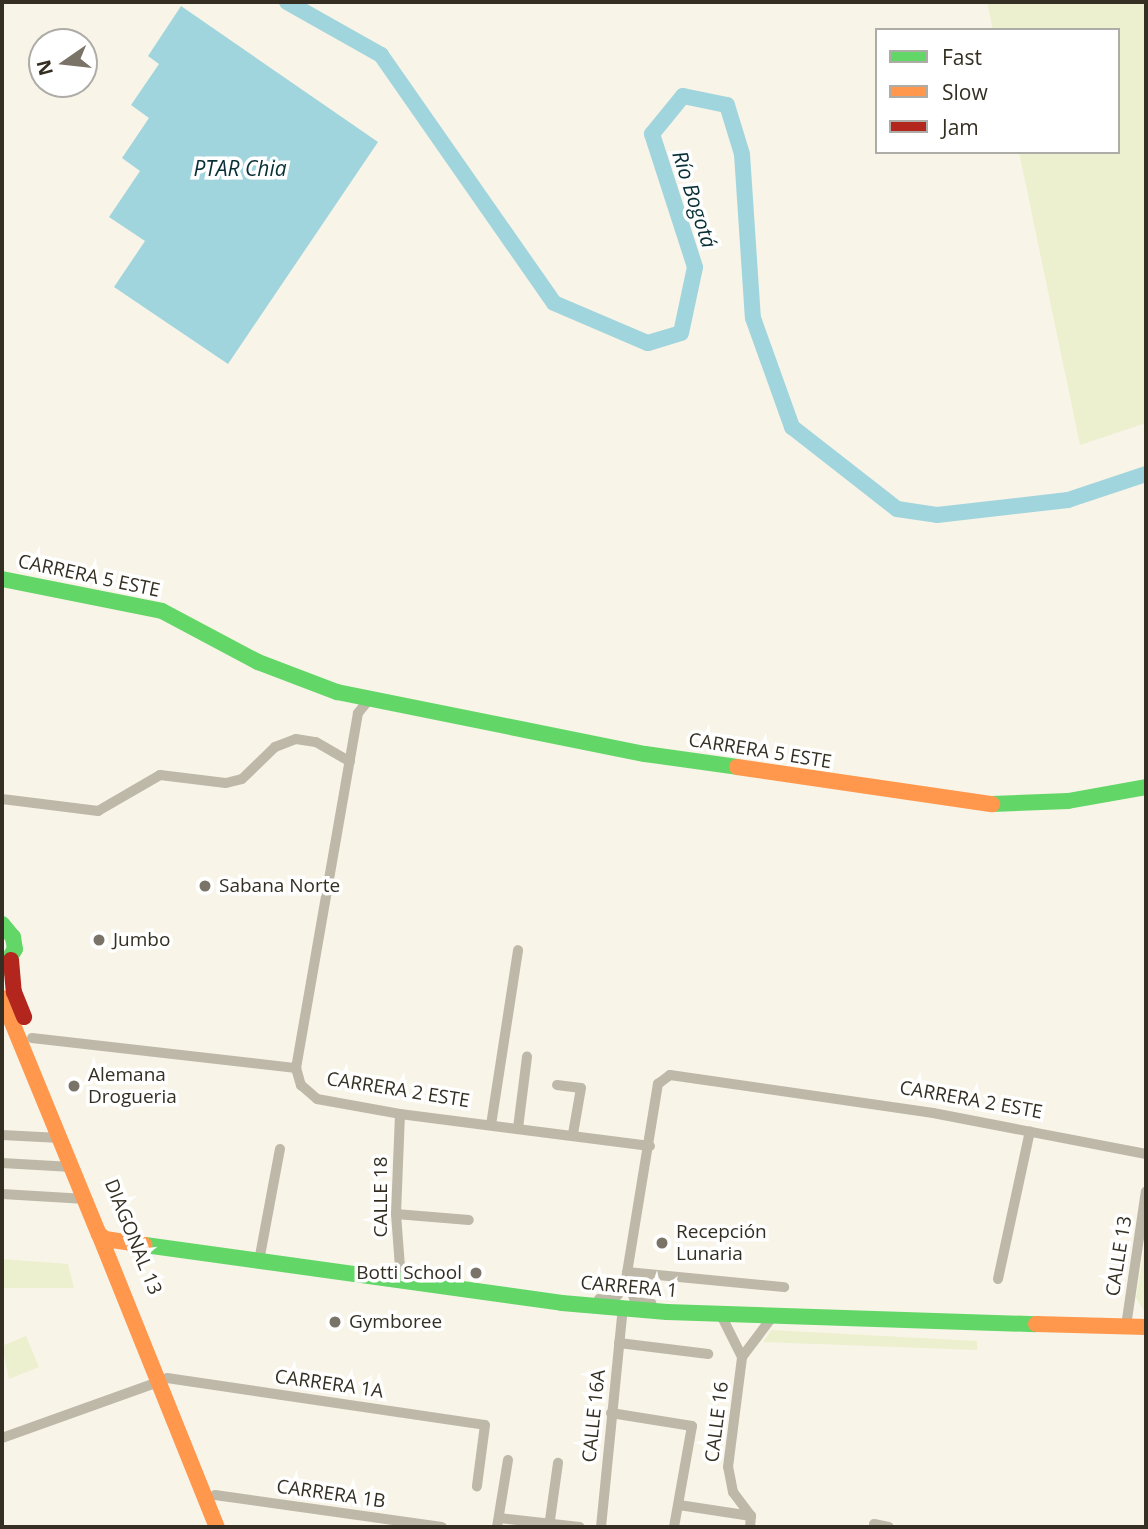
<!DOCTYPE html>
<meta charset="utf-8">
<style>
body{margin:0}
#map{position:relative;width:1148px;height:1529px;overflow:hidden;background:#f8f4e8;font-family:"Open Sans",sans-serif}
div>[style]{position:absolute}
.green>*{inset:0;background:#ecf0cf}
.water>*{inset:0;background:#a1d5dd}
.river>*{height:16px;margin:-8px;padding:0 8px;transform-origin:8px;border-radius:8px;background:#a1d5dd}
.street>*{height:10px;margin:-5px;padding:0 5px;transform-origin:5px;border-radius:5px;background:#beb8a9}
.fast>*{height:16px;margin:-8px;padding:0 8px;transform-origin:8px;border-radius:8px;background:#63d668}
.slow>*{height:16px;margin:-8px;padding:0 8px;transform-origin:8px;border-radius:8px;background:#ff974d}
.jam>*{height:16px;margin:-8px;padding:0 8px;transform-origin:8px;border-radius:8px;background:#b3261e}
.dots>*{width:19px;height:19px;translate:-50% -50%;box-sizing:border-box;border:4px solid #fff;border-radius:50%}
span{translate:-50% -50%;white-space:nowrap;text-align:center;line-height:1.15;-webkit-text-stroke:7px #fff;paint-order:stroke}
.street-label{font-size:19px;color:#342f22}
.poi-label{font-size:19px;color:#342f22}
.left{translate:0 -50%;text-align:left}
.right{translate:-100% -50%;text-align:right}
.water-label{font-size:21px;color:#082f36;font-style:italic}
.frame{position:absolute;inset:0;border:4px solid #342f22;pointer-events:none}
.legend{position:absolute;left:875px;top:28px;width:245px;height:126px;box-sizing:border-box;background:#fff;border:2px solid #aeaca7;margin:0;padding:9px 12px;list-style:none;font-size:21px;color:#342f22}
.legend li{display:flex;align-items:center;gap:14px;height:35px}
.legend b{width:35px;border:2px solid #aeaca7}
.north{position:absolute;left:28px;top:28px;width:70px;height:70px;box-sizing:border-box;background:#fff;border:2px solid #aeaca7;border-radius:50%;rotate:256deg;font-size:19px;font-weight:700;line-height:28px;text-align:center;color:#342f22}
.north::after{content:'';display:block;margin:auto;width:24px;height:32px;background:#797467;clip-path:polygon(50% 0,100% 100%,50% 72%,0 100%)}
</style>
<div id="map">
<div class="green">
<div style="clip-path:polygon(987px 2px,1146px 2px,1146px 423px,1080px 445px,1019px 152px,1118px 152px,1118px 30px,993px 30px)"></div>
<div style="clip-path:polygon(1146px 1238px,1146px 1314px,1136px 1298px)"></div>
<div style="clip-path:polygon(2px 1259px,68px 1264px,74px 1288px,2px 1288px)"></div>
<div style="clip-path:polygon(771px 1330px,977px 1341px,977px 1350px,763px 1342px)"></div>
<div style="clip-path:polygon(26px 1336px,39px 1367px,9px 1379px,2px 1346px)"></div>
</div>
<div class="water">
<div style="clip-path:polygon(181px 6px,378px 142px,228px 364px,114px 287px,145px 241px,109px 217px,140px 171px,122px 158px,149px 118px,131px 105px,159px 64px,148px 56px)"></div>
</div>
<div class="river">
<div style="left:287px;top:2px;width:108px;rotate:29.4deg"></div>
<div style="left:381px;top:55px;width:302px;rotate:55.1deg"></div>
<div style="left:554px;top:303px;width:102px;rotate:23.1deg"></div>
<div style="left:648px;top:343px;width:34px;rotate:-17deg"></div>
<div style="left:681px;top:333px;width:67px;rotate:-78deg"></div>
<div style="left:695px;top:267px;width:140px;rotate:-107.9deg"></div>
<div style="left:652px;top:134px;width:49px;rotate:-50.8deg"></div>
<div style="left:683px;top:96px;width:45px;rotate:11.6deg"></div>
<div style="left:727px;top:105px;width:51px;rotate:73deg"></div>
<div style="left:742px;top:154px;width:164px;rotate:86.2deg"></div>
<div style="left:753px;top:318px;width:116px;rotate:70.3deg"></div>
<div style="left:792px;top:427px;width:133px;rotate:38deg"></div>
<div style="left:897px;top:509px;width:40px;rotate:8.5deg"></div>
<div style="left:937px;top:515px;width:132px;rotate:-6.5deg"></div>
<div style="left:1068px;top:500px;width:82px;rotate:-18.4deg"></div>
</div>
<div class="street">
<div style="left:371px;top:697px;width:21px;rotate:129deg"></div>
<div style="left:358px;top:713px;width:360px;rotate:99.9deg"></div>
<div style="left:296px;top:1068px;width:18px;rotate:74deg"></div>
<div style="left:301px;top:1085px;width:21px;rotate:41deg"></div>
<div style="left:317px;top:1099px;width:84px;rotate:10.2deg"></div>
<div style="left:400px;top:1114px;width:252px;rotate:7.3deg"></div>
<div style="left:2px;top:799px;width:97px;rotate:7.1deg"></div>
<div style="left:98px;top:811px;width:72px;rotate:-30.1deg"></div>
<div style="left:160px;top:775px;width:66px;rotate:6.9deg"></div>
<div style="left:226px;top:783px;width:16px;rotate:-14deg"></div>
<div style="left:242px;top:779px;width:46px;rotate:-44.1deg"></div>
<div style="left:275px;top:747px;width:22px;rotate:-21deg"></div>
<div style="left:296px;top:739px;width:20px;rotate:9deg"></div>
<div style="left:316px;top:742px;width:39px;rotate:30deg"></div>
<div style="left:32px;top:1038px;width:266px;rotate:6.5deg"></div>
<div style="left:557px;top:1085px;width:24px;rotate:7deg"></div>
<div style="left:581px;top:1088px;width:47px;rotate:99.9deg"></div>
<div style="left:400px;top:1114px;width:100px;rotate:92.3deg"></div>
<div style="left:396px;top:1214px;width:66px;rotate:85.7deg"></div>
<div style="left:491px;top:1125px;width:177px;rotate:-81.2deg"></div>
<div style="left:518px;top:1128px;width:72px;rotate:-82.8deg"></div>
<div style="left:2px;top:1135px;width:58px;rotate:3deg"></div>
<div style="left:2px;top:1163px;width:70px;rotate:3.3deg"></div>
<div style="left:2px;top:1194px;width:84px;rotate:3.4deg"></div>
<div style="left:396px;top:1214px;width:73px;rotate:4.7deg"></div>
<div style="left:259px;top:1261px;width:114px;rotate:-79.4deg"></div>
<div style="left:627px;top:1272px;width:158px;rotate:5.5deg"></div>
<div style="left:626px;top:1279px;width:21px;rotate:67deg"></div>
<div style="left:634px;top:1298px;width:18px;rotate:16deg"></div>
<div style="left:998px;top:1279px;width:151px;rotate:-77.8deg"></div>
<div style="left:599px;top:1299px;width:19px;rotate:-12deg"></div>
<div style="left:618px;top:1295px;width:18px;rotate:-63deg"></div>
<div style="left:626px;top:1279px;width:198px;rotate:-80.7deg"></div>
<div style="left:658px;top:1084px;width:15px;rotate:-37deg"></div>
<div style="left:670px;top:1075px;width:266px;rotate:8.2deg"></div>
<div style="left:933px;top:1113px;width:217px;rotate:10.9deg"></div>
<div style="left:721px;top:1315px;width:47px;rotate:63.4deg"></div>
<div style="left:1126px;top:1326px;width:136px;rotate:-81.6deg"></div>
<div style="left:619px;top:1343px;width:90px;rotate:7deg"></div>
<div style="left:167px;top:1378px;width:321px;rotate:8.4deg"></div>
<div style="left:485px;top:1425px;width:62px;rotate:97.5deg"></div>
<div style="left:611px;top:1413px;width:82px;rotate:9.1deg"></div>
<div style="left:692px;top:1426px;width:103px;rotate:100.1deg"></div>
<div style="left:2px;top:1438px;width:166px;rotate:-19.7deg"></div>
<div style="left:215px;top:1495px;width:229px;rotate:8deg"></div>
<div style="left:679px;top:1505px;width:73px;rotate:8.7deg"></div>
<div style="left:499px;top:1518px;width:81px;rotate:6.3deg"></div>
<div style="left:874px;top:1524px;width:15px;rotate:11deg"></div>
<div style="left:497px;top:1527px;width:68px;rotate:-80.7deg"></div>
<div style="left:549px;top:1527px;width:65px;rotate:-82deg"></div>
<div style="left:601px;top:1527px;width:220px;rotate:-84.3deg"></div>
<div style="left:750px;top:1527px;width:11px;rotate:-85deg"></div>
<div style="left:751px;top:1516px;width:30px;rotate:-127deg"></div>
<div style="left:733px;top:1492px;width:25px;rotate:-101deg"></div>
<div style="left:728px;top:1467px;width:111px;rotate:-82.7deg"></div>
<div style="left:742px;top:1357px;width:51px;rotate:-52.9deg"></div>
</div>
<div class="fast">
<div style="left:2px;top:579px;width:163px;rotate:11.3deg"></div>
<div style="left:162px;top:611px;width:109px;rotate:28deg"></div>
<div style="left:258px;top:662px;width:85px;rotate:20.8deg"></div>
<div style="left:337px;top:692px;width:314px;rotate:11.4deg"></div>
<div style="left:645px;top:754px;width:93px;rotate:8deg"></div>
<div style="left:992px;top:804px;width:76px;rotate:-2.3deg"></div>
<div style="left:1068px;top:801px;width:79px;rotate:-10.2deg"></div>
<div style="left:2px;top:924px;width:17px;rotate:50deg"></div>
<div style="left:13px;top:937px;width:12px;rotate:81deg"></div>
<div style="left:15px;top:949px;width:22px;rotate:122deg"></div>
<div style="left:145px;top:1245px;width:421px;rotate:7.9deg"></div>
<div style="left:562px;top:1303px;width:105px;rotate:4.9deg"></div>
<div style="left:667px;top:1312px;width:369px;rotate:1.9deg"></div>
</div>
<div class="slow">
<div style="left:737px;top:767px;width:258px;rotate:8.3deg"></div>
<div style="left:2px;top:998px;width:255px;rotate:67.7deg"></div>
<div style="left:99px;top:1234px;width:8px;rotate:40deg"></div>
<div style="left:105px;top:1239px;width:40px;rotate:8.5deg"></div>
<div style="left:99px;top:1234px;width:316px;rotate:68.1deg"></div>
<div style="left:1036px;top:1324px;width:110px;rotate:1.6deg"></div>
</div>
<div class="jam">
<div style="left:11px;top:960px;width:32px;rotate:85deg"></div>
<div style="left:14px;top:992px;width:27px;rotate:68deg"></div>
</div>
<div class="dots">
<div style="left:205px;top:886px;background:#797467"></div>
<div style="left:99px;top:940px;background:#797467"></div>
<div style="left:74px;top:1086px;background:#797467"></div>
<div style="left:662px;top:1243px;background:#797467"></div>
<div style="left:476px;top:1273px;background:#797467"></div>
<div style="left:335px;top:1322px;background:#797467"></div>
</div>
<div class="street-label">
<span style="left:89px;top:576px;rotate:12deg">CARRERA 5 ESTE</span>
<span style="left:760px;top:751px;rotate:9deg">CARRERA 5 ESTE</span>
<span style="left:398px;top:1090px;rotate:9deg">CARRERA 2 ESTE</span>
<span style="left:971px;top:1100px;rotate:10deg">CARRERA 2 ESTE</span>
<span style="left:381px;top:1197px;rotate:-90deg">CALLE 18</span>
<span style="left:133px;top:1237px;rotate:68deg">DIAGONAL 13</span>
<span style="left:1119px;top:1256px;rotate:-81deg">CALLE 13</span>
<span style="left:629px;top:1287px;rotate:5deg">CARRERA 1</span>
<span style="left:329px;top:1384px;rotate:8deg">CARRERA 1A</span>
<span style="left:594px;top:1416px;rotate:-84deg">CALLE 16A</span>
<span style="left:717px;top:1422px;rotate:-83deg">CALLE 16</span>
<span style="left:331px;top:1494px;rotate:8deg">CARRERA 1B</span>
</div>
<div class="poi-label">
<span class="left" style="left:219px;top:886px">Sabana Norte</span>
<span class="left" style="left:113px;top:940px">Jumbo</span>
<span class="left" style="left:88px;top:1086px">Alemana<br>Drogueria</span>
<span class="left" style="left:676px;top:1243px">Recepción<br>Lunaria</span>
<span class="right" style="left:462px;top:1273px">Botti School</span>
<span class="left" style="left:349px;top:1322px">Gymboree</span>
</div>
<div class="water-label">
<span style="left:240px;top:168px">PTAR Chia</span>
<span style="left:695px;top:199px;rotate:72deg">Río Bogotá</span>
</div>
<div class="frame"></div>
<ul class="legend">
<li><b style="height:9px;background:#63d668"></b>Fast</li>
<li><b style="height:9px;background:#ff974d"></b>Slow</li>
<li><b style="height:9px;background:#b3261e"></b>Jam</li>
</ul>
<div class="north">N</div>
</div>
